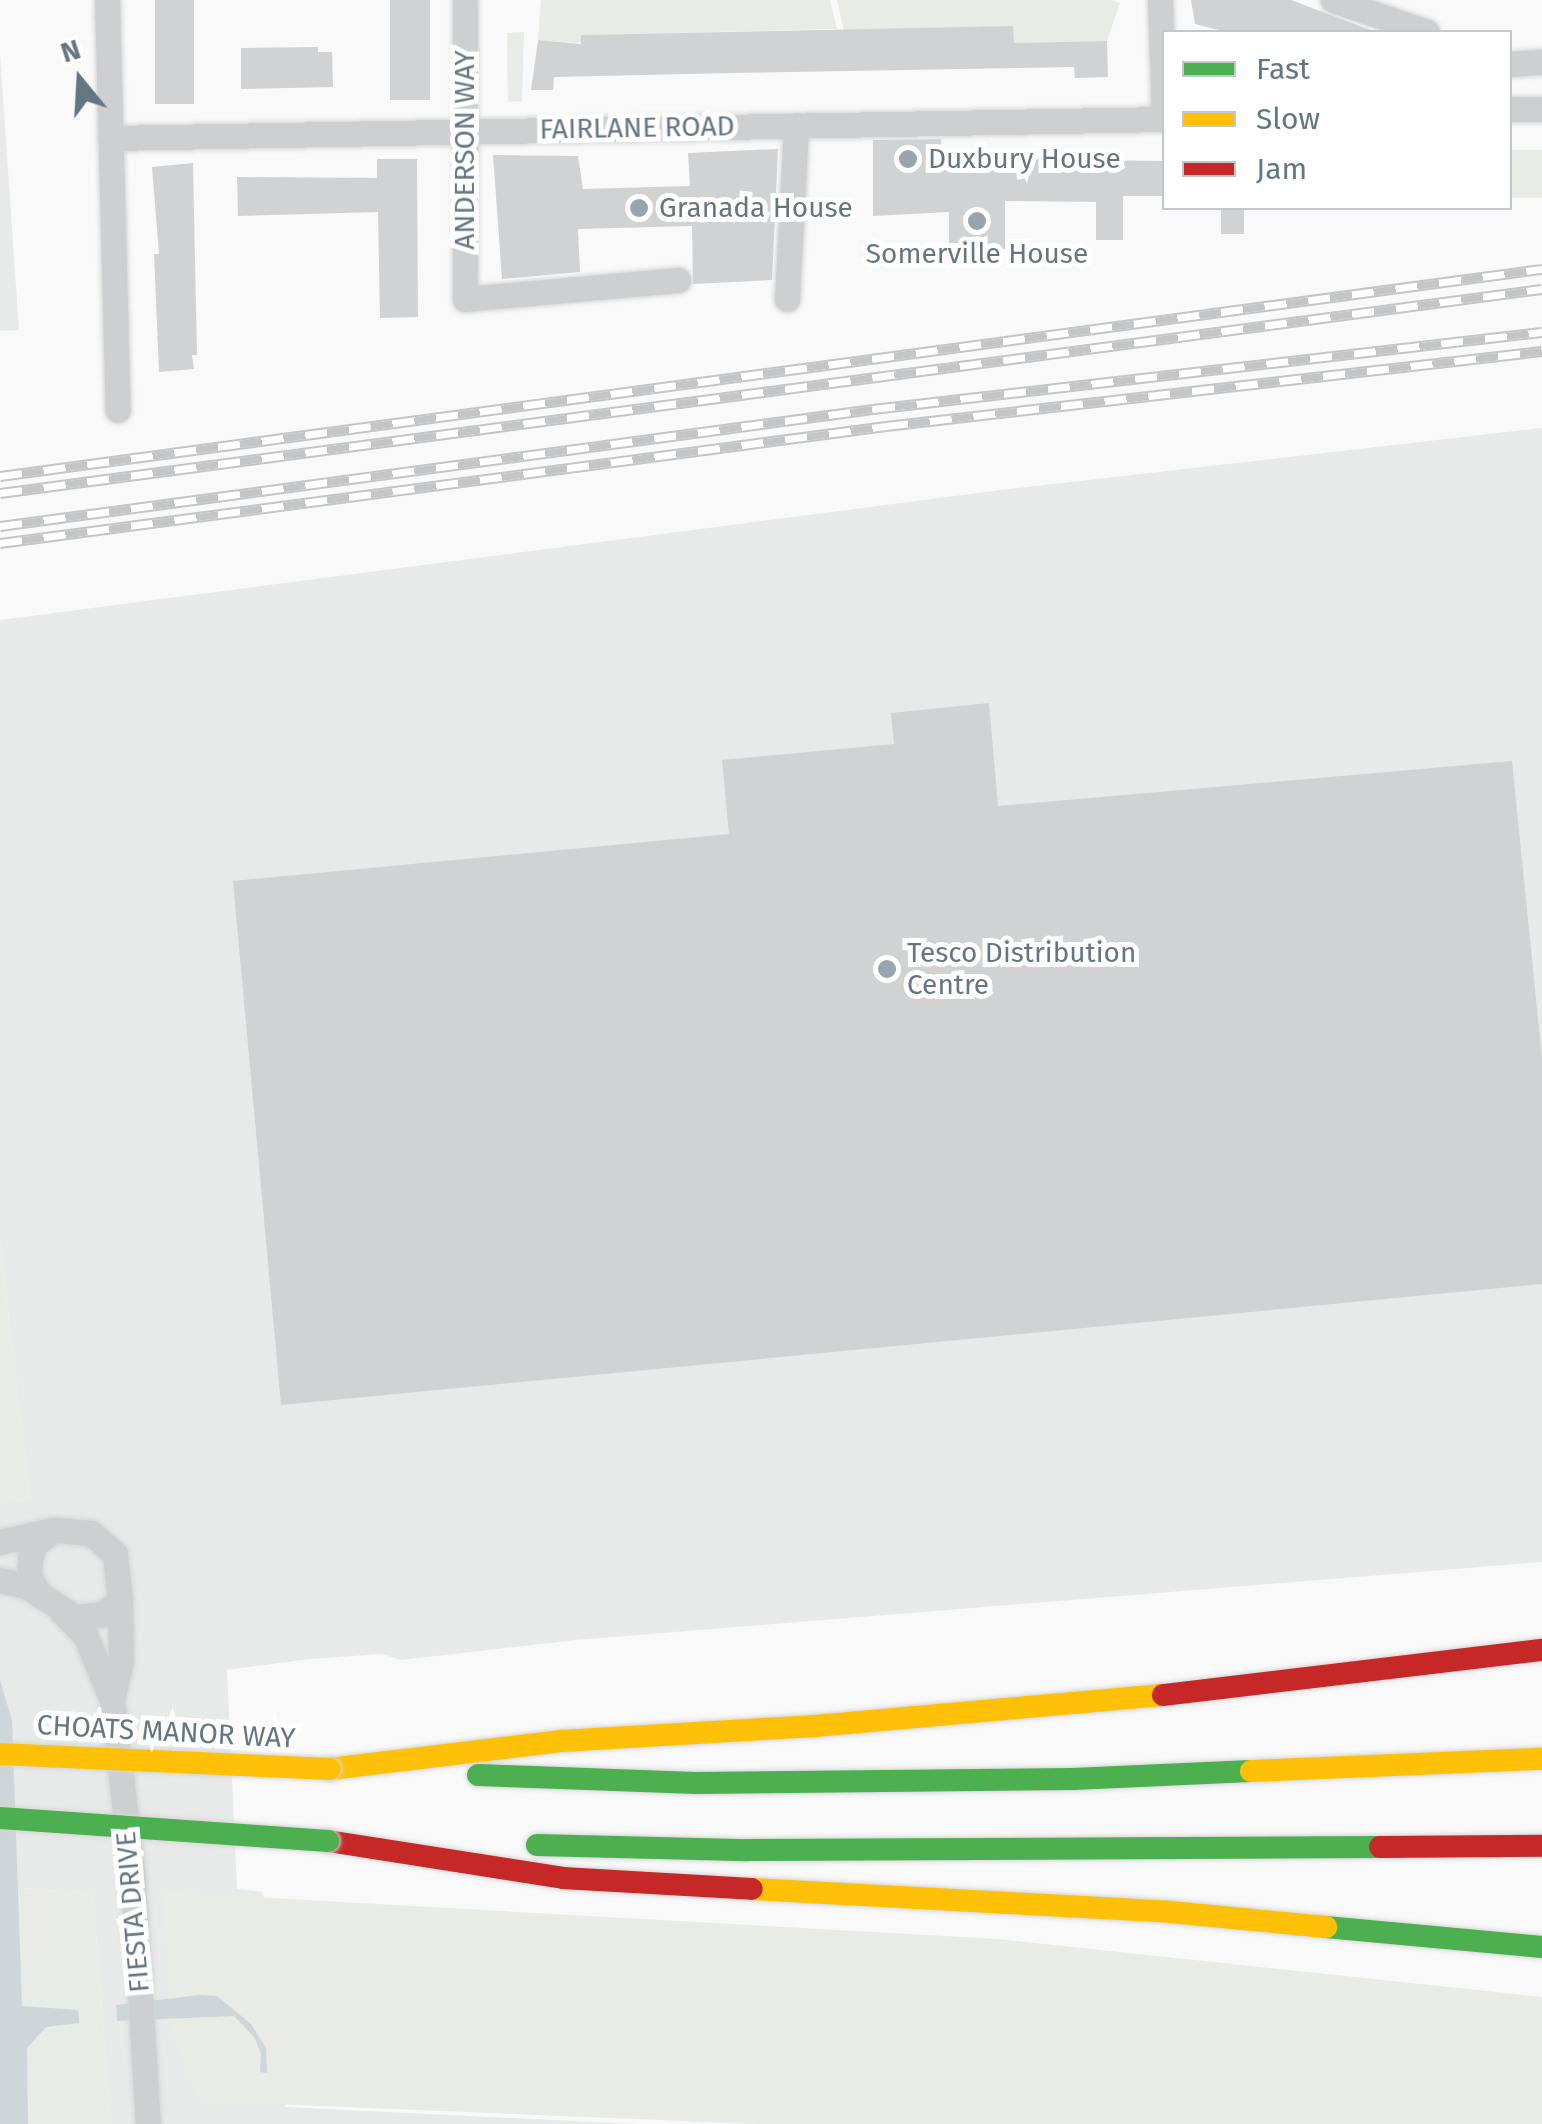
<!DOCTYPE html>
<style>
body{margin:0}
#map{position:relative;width:1542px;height:2124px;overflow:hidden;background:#f9f9f9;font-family:"Fira Sans",sans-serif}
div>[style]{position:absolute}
.built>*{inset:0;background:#e8e9e9}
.green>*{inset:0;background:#e8ebe6;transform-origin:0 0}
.water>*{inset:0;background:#ced6d9}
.building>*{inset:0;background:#d0d2d3;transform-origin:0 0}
.roads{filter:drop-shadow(0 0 2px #d5d6d6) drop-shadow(0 0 2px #d5d6d6)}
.street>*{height:25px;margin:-12.5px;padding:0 12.5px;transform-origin:12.5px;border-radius:12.5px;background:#cecfd0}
.fast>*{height:22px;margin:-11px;padding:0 11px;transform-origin:11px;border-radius:11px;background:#4caf50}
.slow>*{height:22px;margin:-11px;padding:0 11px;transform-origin:11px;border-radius:11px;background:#ffc107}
.jam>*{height:22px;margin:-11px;padding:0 11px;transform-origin:11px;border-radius:11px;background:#c62828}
.rail>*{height:11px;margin-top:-5.5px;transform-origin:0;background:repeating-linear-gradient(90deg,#fff 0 22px,#c3c5c6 0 44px);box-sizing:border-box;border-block:2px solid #c3c5c6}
.bridges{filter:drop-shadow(0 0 2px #d5d6d6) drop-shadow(0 0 2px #d5d6d6)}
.fast-bridge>*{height:22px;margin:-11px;padding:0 11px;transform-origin:11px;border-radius:11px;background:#4caf50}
.slow-bridge>*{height:22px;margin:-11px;padding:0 11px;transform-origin:11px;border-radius:11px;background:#ffc107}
.dots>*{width:28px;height:28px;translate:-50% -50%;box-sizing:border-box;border:5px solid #fff;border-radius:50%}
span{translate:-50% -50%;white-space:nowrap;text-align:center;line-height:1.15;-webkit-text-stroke:10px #fff;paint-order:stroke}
.street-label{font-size:28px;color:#657683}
.poi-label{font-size:28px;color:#657683}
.left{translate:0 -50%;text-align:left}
.legend{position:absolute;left:1162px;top:30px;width:350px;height:180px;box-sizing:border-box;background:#fff;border:2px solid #c1c8cd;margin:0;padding:12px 18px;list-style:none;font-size:30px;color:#657683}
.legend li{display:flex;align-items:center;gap:20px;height:50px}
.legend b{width:50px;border:2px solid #c1c8cd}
.north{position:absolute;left:30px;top:30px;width:100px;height:100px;-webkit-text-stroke:8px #fff;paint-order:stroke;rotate:342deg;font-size:28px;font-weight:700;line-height:40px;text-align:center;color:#657683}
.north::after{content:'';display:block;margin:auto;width:35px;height:45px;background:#657683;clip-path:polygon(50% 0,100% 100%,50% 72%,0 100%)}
</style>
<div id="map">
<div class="built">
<div style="clip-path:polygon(0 54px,19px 330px,0 331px)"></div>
<div style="clip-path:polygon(1542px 428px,1542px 1562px,576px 1640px,401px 1660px,382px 1654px,309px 1659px,227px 1670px,237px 1889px,262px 1892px,269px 1915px,283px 1987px,285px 2107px,636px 2124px,111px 2124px,93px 1894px,0 1886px,0 1501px,30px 1499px,0 1241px,0 620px,1001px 490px)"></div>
</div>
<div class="green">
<div style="clip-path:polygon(541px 0,830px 0,837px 29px,581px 35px,581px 43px,538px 40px)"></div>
<div style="clip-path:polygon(837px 0,1111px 0,1120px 3px,1107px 41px,1014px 43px,844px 31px)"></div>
<div style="clip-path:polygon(524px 32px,522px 101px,508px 102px,507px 33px)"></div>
<div style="left:1542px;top:150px;width:48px;height:32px;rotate:90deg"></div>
<div style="clip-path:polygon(0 1241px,30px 1499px,0 1501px)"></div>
<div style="clip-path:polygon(0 1886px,93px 1894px,111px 2124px,0 2124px)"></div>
<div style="clip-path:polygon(163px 1892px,998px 1939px,1542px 1997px,1542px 2124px,758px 2124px,200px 2101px,171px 2031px)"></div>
</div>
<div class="water">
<div style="clip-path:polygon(0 1680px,12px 1720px,22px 2006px,78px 2010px,79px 2017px,79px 2023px,46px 2027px,27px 2048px,28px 2124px,0 2124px)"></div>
<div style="clip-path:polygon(199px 1995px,217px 1996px,251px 2024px,266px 2048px,267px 2073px,260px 2072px,261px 2054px,255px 2038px,234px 2016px,117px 2021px,116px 2005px)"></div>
</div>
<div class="building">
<div style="left:155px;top:0;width:39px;height:104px"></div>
<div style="left:390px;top:0;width:40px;height:100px"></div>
<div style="clip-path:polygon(1191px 0,1291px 0,1373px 31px,1227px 32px,1195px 24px)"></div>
<div style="clip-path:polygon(1013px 26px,1014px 43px,1107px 41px,1108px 77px,1075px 78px,1074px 67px,731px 73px,554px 77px,553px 90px,531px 90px,538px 40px,581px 44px,581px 35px)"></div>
<div style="clip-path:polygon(318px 47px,318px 52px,332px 52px,333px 87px,241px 89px,241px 48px)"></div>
<div style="clip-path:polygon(941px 139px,942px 158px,1164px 161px,1164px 196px,1123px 196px,1123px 240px,1096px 240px,1096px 202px,1005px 201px,1005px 249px,949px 244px,949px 212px,873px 216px,873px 140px)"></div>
<div style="clip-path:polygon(778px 149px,772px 280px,693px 284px,692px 226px,578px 229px,580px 272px,502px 279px,493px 155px,578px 156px,583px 189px,690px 186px,688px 153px)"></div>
<div style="clip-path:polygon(377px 159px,417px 159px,418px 317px,380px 318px,378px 212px,238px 216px,237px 177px,377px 178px)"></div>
<div style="clip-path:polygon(193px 163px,197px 355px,192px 355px,194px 369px,159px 372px,154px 254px,159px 254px,152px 167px)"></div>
<div style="left:1221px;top:208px;width:23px;height:26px"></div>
<div style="clip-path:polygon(989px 703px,998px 806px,1512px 761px,1542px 1058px,1542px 1284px,281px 1405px,233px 881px,729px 834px,722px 760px,894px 744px,891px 713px)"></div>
</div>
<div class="roads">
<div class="street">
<div style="left:107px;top:0;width:410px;rotate:88.5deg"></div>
<div style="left:465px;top:0;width:299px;rotate:90deg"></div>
<div style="left:465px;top:299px;width:214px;rotate:-5.1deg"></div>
<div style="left:1160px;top:0;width:119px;rotate:88.1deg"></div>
<div style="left:1333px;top:0;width:99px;rotate:18.8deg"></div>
<div style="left:1510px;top:64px;width:32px;rotate:-4deg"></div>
<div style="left:1510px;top:109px;width:32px"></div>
<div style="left:110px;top:138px;width:1054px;rotate:-1.03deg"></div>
<div style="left:787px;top:299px;width:174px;rotate:-87deg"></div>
<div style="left:0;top:1542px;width:50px;rotate:-12.7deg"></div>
<div style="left:0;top:1580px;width:27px;rotate:13deg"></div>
<div style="left:26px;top:1586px;width:58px;rotate:32.3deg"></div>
<div style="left:75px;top:1617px;width:28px;rotate:-6deg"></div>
<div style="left:103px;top:1614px;width:22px;rotate:-39deg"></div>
<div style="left:120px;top:1600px;width:46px;rotate:-96.2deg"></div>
<div style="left:115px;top:1554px;width:32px;rotate:-139deg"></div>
<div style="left:91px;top:1533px;width:37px;rotate:-175deg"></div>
<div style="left:54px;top:1530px;width:24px;rotate:144deg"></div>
<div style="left:35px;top:1544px;width:16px;rotate:108deg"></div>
<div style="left:30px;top:1559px;width:17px;rotate:93deg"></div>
<div style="left:29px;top:1576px;width:21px;rotate:61deg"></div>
<div style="left:62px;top:1612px;width:33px;rotate:45deg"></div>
<div style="left:85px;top:1635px;width:70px;rotate:67.4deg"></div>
<div style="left:112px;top:1700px;width:181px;rotate:83.3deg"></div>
<div style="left:133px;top:1880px;width:244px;rotate:86.5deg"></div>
<div style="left:112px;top:1700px;width:40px;rotate:-77deg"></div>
<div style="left:121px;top:1661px;width:61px;rotate:-90.9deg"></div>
</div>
<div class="fast">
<div style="left:478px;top:1775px;width:218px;rotate:2.1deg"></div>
<div style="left:696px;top:1783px;width:377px;rotate:-0.6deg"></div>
<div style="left:1073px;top:1779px;width:178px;rotate:-2.6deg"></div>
<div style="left:537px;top:1845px;width:211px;rotate:1.4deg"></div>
<div style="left:748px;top:1850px;width:632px;rotate:-0.27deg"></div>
<div style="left:1326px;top:1927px;width:217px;rotate:5.3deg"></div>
</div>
<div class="slow">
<div style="left:330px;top:1769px;width:233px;rotate:-6.9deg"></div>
<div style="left:561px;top:1741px;width:254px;rotate:-3.4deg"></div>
<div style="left:815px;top:1726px;width:349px;rotate:-5.1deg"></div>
<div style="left:1251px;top:1771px;width:291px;rotate:-2.4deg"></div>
<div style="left:752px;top:1889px;width:419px;rotate:3.1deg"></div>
<div style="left:1170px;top:1912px;width:157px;rotate:5.5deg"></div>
</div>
<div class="jam">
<div style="left:1163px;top:1695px;width:382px;rotate:-6.8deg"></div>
<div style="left:328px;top:1841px;width:238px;rotate:8.9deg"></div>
<div style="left:563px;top:1878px;width:189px;rotate:3.3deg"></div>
<div style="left:1380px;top:1847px;width:162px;rotate:-0.4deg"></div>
</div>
</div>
<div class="rail">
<div style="left:0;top:476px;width:1556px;rotate:-7.65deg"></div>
<div style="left:0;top:493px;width:1555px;rotate:-7.54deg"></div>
<div style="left:0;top:526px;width:881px;rotate:-7.63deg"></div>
<div style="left:873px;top:409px;width:673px;rotate:-6.57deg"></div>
<div style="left:0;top:543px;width:894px;rotate:-7.52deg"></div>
<div style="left:886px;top:426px;width:660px;rotate:-6.52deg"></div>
</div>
<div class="bridges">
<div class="fast-bridge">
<div style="left:0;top:1818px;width:329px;rotate:4deg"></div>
</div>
<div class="slow-bridge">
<div style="left:0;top:1754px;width:330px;rotate:2.6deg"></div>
</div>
</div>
<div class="dots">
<div style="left:908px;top:159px;background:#99a4ac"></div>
<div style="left:639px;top:208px;background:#99a4ac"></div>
<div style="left:977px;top:221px;background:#99a4ac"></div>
<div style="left:887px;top:969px;background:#99a4ac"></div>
</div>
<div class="street-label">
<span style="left:637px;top:128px;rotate:-1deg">FAIRLANE ROAD</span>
<span style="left:465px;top:150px;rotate:-90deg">ANDERSON WAY</span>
<span style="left:166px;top:1732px;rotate:3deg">CHOATS MANOR WAY</span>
<span style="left:133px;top:1912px;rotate:-95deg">FIESTA DRIVE</span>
</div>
<div class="poi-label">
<span class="left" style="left:928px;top:159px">Duxbury House</span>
<span class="left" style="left:659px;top:208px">Granada House</span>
<span style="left:977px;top:254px">Somerville House</span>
<span class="left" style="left:907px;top:969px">Tesco Distribution<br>Centre</span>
</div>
<ul class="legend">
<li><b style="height:12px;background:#4caf50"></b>Fast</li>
<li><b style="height:12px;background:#ffc107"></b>Slow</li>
<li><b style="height:12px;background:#c62828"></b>Jam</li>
</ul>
<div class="north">N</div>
</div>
